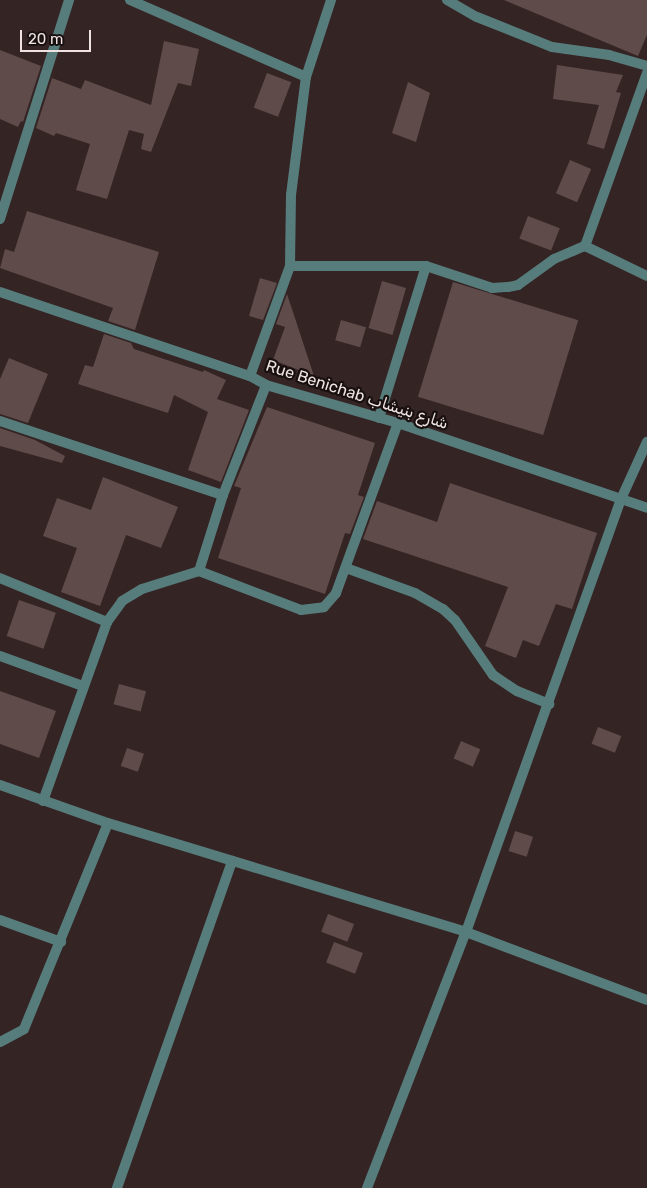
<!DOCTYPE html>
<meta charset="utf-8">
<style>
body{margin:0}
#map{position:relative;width:647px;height:1188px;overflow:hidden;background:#352424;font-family:Rubik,"Noto Naskh Arabic",sans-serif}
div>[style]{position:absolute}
.building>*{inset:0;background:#5e4b4a;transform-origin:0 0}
.minor>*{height:10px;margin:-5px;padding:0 5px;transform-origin:5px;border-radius:5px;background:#577c7c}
span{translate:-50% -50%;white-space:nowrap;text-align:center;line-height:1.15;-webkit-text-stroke:4.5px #17100f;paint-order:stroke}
.street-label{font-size:16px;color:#eee2e2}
.scale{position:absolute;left:20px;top:30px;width:71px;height:22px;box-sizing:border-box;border:2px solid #eee2e2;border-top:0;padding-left:6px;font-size:15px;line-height:18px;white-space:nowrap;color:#eee2e2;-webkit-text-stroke:4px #17100f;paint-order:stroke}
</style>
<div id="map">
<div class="building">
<div style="clip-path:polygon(504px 0,647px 0,647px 35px,638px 56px)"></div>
<div style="clip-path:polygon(164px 41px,199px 49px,191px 86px,178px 83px,151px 152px,141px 149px,144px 134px,129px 130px,107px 199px,76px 190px,90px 144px,56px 133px,54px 136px,36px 128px,52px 78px,81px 89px,85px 80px,151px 105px)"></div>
<div style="clip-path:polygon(0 50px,41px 66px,23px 122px,21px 121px,18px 127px,0 119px)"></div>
<div style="clip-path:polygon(557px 65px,623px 75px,616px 92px,621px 93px,604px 149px,587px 144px,599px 105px,553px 99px)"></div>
<div style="left:267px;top:73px;width:26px;height:37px;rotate:21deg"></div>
<div style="clip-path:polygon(408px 82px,430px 93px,416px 142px,392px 133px)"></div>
<div style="left:570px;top:160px;width:23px;height:36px;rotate:23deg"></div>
<div style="clip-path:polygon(27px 211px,159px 252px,135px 330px,108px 321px,113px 308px,0 268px,5px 249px,14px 252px)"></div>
<div style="left:528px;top:216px;width:34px;height:24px;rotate:21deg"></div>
<div style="clip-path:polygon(260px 278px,277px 283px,263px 320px,249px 316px)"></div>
<div style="left:382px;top:281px;width:25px;height:49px;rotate:16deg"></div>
<div style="left:453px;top:282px;width:131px;height:120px;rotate:17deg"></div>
<div style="clip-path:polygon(287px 294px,292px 309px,314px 376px,273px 360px,285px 327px,276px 324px)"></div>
<div style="left:341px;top:320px;width:26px;height:21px;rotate:16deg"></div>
<div style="clip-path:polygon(104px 334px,131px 343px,134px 349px,203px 372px,204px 370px,226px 380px,217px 399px,249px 410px,221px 482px,188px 470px,208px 412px,174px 395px,168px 413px,78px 384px,85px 365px,93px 367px)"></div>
<div style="clip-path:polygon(9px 358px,48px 374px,28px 423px,0 414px,0 379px)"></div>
<div style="clip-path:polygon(267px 407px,375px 443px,358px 495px,364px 497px,350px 534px,345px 533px,325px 594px,218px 558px,241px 488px,234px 486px)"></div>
<div style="clip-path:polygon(0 428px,35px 440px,65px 456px,62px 463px,0 446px)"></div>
<div style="clip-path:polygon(103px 477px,178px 507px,161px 548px,126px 535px,100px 606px,61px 592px,77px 548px,43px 536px,57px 498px,91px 510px)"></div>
<div style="clip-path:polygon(450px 483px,597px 533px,572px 609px,556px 604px,539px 646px,523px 640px,516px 658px,485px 646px,508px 587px,363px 539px,377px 501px,437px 522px)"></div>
<div style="left:19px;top:600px;width:39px;height:38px;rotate:19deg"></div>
<div style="left:119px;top:684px;width:28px;height:21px;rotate:15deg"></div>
<div style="clip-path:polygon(0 691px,56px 711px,39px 758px,0 744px)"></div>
<div style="left:598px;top:727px;width:25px;height:18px;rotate:21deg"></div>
<div style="left:461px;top:741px;width:21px;height:19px;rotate:23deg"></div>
<div style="left:127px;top:748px;width:18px;height:19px;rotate:19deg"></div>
<div style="left:515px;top:831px;width:19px;height:21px;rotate:18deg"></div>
<div style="left:328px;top:914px;width:28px;height:19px;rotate:21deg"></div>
<div style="left:334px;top:942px;width:31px;height:22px;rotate:21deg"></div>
</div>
<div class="minor">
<div style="left:130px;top:0;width:192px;rotate:23.6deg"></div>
<div style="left:447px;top:0;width:34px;rotate:30deg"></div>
<div style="left:477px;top:17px;width:81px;rotate:21.8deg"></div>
<div style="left:552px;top:47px;width:58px;rotate:8deg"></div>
<div style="left:609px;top:55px;width:40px;rotate:16deg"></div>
<div style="left:647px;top:73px;width:184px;rotate:109.7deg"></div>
<div style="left:585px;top:246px;width:69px;rotate:25.8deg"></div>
<div style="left:0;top:219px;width:230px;rotate:-72.5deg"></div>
<div style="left:290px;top:266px;width:136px"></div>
<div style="left:426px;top:266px;width:159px;rotate:107.2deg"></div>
<div style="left:426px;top:266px;width:70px;rotate:18.4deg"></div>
<div style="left:492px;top:288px;width:16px;rotate:-4deg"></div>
<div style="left:508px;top:287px;width:10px;rotate:-11deg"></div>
<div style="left:518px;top:285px;width:44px;rotate:-35.8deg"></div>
<div style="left:554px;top:259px;width:34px;rotate:-23deg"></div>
<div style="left:0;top:292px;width:264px;rotate:18.6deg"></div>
<div style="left:250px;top:376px;width:18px;rotate:29deg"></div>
<div style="left:266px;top:385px;width:137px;rotate:16.1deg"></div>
<div style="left:398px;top:423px;width:263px;rotate:18.8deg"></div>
<div style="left:250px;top:376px;width:117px;rotate:-70deg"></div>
<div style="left:290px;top:266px;width:71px;rotate:-89.2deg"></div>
<div style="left:291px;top:195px;width:119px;rotate:-82.8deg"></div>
<div style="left:306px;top:77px;width:81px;rotate:-72deg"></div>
<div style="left:0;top:421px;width:235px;rotate:18.4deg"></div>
<div style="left:223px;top:495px;width:118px;rotate:-68.6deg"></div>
<div style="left:346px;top:568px;width:73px;rotate:19.9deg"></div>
<div style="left:415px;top:593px;width:32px;rotate:30deg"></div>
<div style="left:443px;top:609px;width:16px;rotate:43deg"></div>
<div style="left:455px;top:620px;width:67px;rotate:55.4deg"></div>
<div style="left:493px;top:675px;width:29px;rotate:34deg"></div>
<div style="left:517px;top:691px;width:35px;rotate:22deg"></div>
<div style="left:199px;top:571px;width:80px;rotate:-72.5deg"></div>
<div style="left:0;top:578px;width:116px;rotate:22.4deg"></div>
<div style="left:0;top:656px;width:88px;rotate:19.9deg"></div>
<div style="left:0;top:785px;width:114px;rotate:19.4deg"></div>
<div style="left:108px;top:823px;width:374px;rotate:16.9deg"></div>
<div style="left:466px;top:932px;width:193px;rotate:20.6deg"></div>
<div style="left:43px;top:801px;width:190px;rotate:-70.3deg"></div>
<div style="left:107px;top:622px;width:26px;rotate:-54deg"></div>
<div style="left:122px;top:601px;width:23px;rotate:-31deg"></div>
<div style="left:142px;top:589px;width:60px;rotate:-17.5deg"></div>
<div style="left:199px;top:571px;width:109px;rotate:20.9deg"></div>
<div style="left:301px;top:610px;width:23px;rotate:-7deg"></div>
<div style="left:324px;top:607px;width:18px;rotate:-49deg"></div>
<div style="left:336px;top:593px;width:181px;rotate:-70deg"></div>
<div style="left:0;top:920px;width:65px;rotate:19.8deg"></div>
<div style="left:0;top:1042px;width:27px;rotate:-28deg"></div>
<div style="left:24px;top:1029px;width:222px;rotate:-67.8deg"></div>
<div style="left:117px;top:1188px;width:347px;rotate:-70.6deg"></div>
<div style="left:367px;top:1188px;width:274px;rotate:-68.9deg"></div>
<div style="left:466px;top:932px;width:460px;rotate:-70.3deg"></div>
<div style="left:621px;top:499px;width:63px;rotate:-65.5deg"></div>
</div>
<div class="street-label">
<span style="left:357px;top:395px;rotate:18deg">Rue Benichab شارع بنيشاب</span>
</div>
<div class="scale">20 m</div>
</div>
